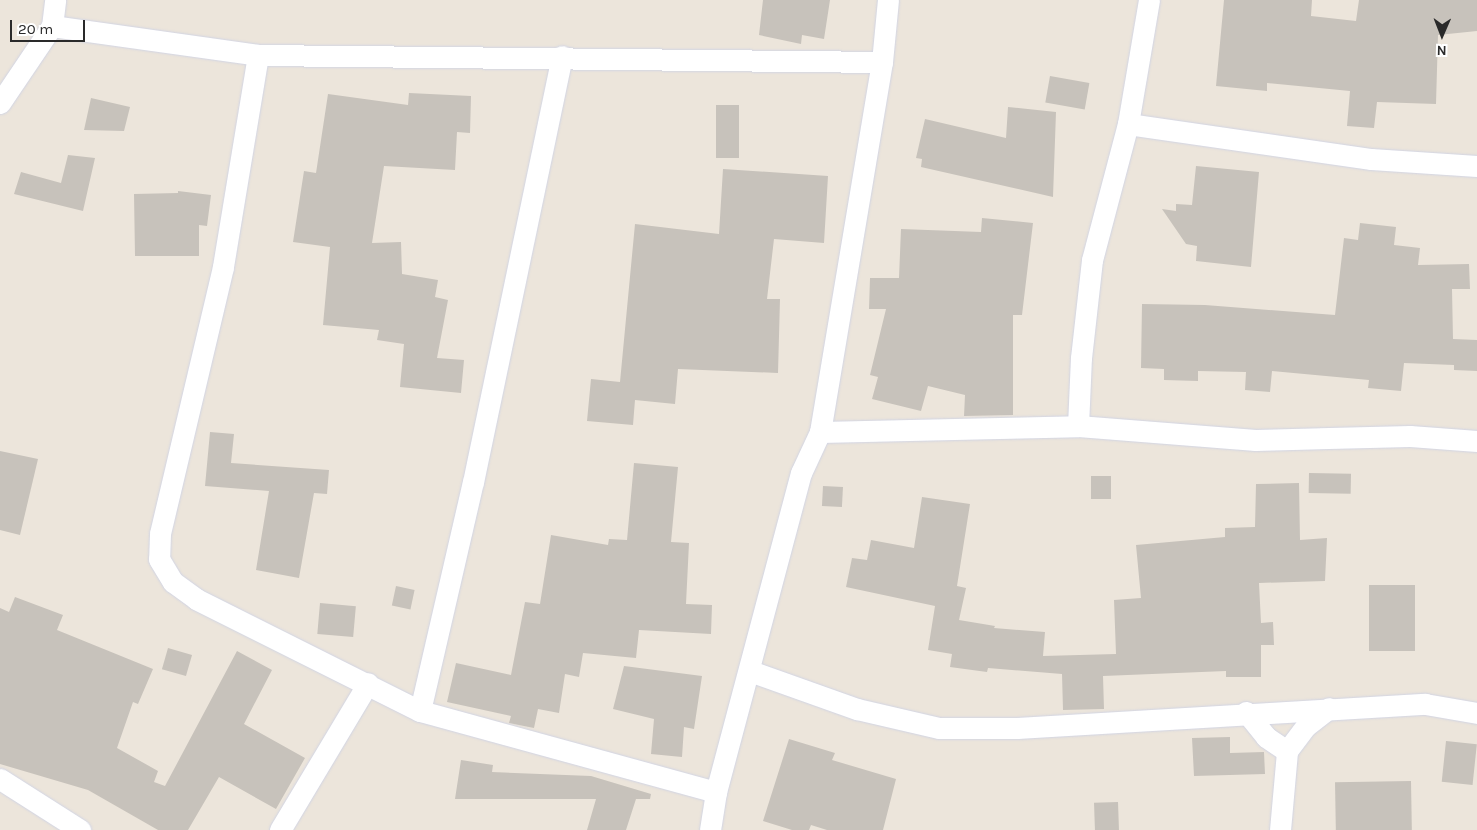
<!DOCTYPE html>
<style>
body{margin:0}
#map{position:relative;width:1477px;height:830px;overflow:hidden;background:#ece5db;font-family:Karla,sans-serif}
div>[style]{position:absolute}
.building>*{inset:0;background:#c7c2bb;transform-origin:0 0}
.roads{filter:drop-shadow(0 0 1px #d1d4e3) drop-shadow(0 0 1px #d1d4e3)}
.minor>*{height:21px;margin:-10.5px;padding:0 10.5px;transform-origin:10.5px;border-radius:10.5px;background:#fff}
span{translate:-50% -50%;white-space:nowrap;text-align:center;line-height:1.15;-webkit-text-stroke:4.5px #fff;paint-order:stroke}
.north{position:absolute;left:1417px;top:10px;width:50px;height:50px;-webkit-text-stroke:4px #fff;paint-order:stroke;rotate:181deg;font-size:14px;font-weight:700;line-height:20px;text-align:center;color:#2a2a2a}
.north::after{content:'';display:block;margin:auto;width:18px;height:22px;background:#2a2a2a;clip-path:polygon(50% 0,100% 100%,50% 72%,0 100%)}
.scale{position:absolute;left:10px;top:20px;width:75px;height:22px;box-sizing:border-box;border:2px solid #2a2a2a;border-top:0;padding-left:6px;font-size:15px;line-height:18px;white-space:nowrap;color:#2a2a2a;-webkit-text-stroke:4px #fff;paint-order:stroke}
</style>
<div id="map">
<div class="building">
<div style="clip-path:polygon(763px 0,830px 0,824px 39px,802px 35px,801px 44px,759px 35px)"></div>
<div style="clip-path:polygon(1224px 0,1312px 0,1311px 16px,1356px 21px,1359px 0,1477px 0,1477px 31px,1438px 35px,1436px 104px,1377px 102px,1374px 128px,1347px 126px,1350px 91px,1267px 83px,1267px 91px,1216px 86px)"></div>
<div style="left:1050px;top:76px;width:40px;height:27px;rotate:10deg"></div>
<div style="clip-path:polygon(409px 93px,471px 96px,470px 133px,457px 132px,455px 170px,384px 166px,372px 243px,401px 242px,402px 274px,438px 280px,435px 297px,448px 300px,437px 358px,464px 360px,461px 393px,400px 387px,404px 344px,377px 340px,379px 330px,323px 325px,330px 247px,293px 242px,304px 171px,316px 173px,328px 94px,408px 105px)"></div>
<div style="clip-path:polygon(91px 98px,130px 107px,124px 131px,84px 130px)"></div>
<div style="left:716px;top:105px;width:23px;height:53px"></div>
<div style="clip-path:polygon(1008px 107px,1056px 112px,1053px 197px,921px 167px,922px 159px,916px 158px,925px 119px,1006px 138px)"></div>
<div style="clip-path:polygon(68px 155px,95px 158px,83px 211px,14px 194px,21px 172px,61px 183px)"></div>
<div style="clip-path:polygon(1196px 166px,1259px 172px,1251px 267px,1196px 261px,1197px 246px,1186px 244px,1162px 209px,1176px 211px,1176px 204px,1192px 205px)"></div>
<div style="clip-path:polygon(723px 169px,828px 176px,824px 243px,774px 239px,767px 299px,780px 299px,778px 373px,678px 369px,675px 404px,635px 400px,633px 425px,587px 421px,591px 379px,620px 382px,635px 224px,719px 234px)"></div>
<div style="clip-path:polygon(178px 191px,211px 195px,207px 226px,199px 225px,199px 256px,135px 256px,134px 194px,178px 193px)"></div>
<div style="clip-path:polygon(982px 218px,1033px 223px,1022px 315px,1013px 315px,1013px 415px,964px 416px,965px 395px,928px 386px,921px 411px,872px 399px,878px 377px,870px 375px,886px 309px,869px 309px,870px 278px,899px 278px,901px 229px,981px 232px)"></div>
<div style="clip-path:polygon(1360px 223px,1396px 227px,1394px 245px,1420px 248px,1418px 265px,1469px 264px,1470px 289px,1452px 289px,1453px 339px,1477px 340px,1477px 371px,1454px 370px,1454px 365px,1404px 363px,1401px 391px,1368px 388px,1369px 380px,1272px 371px,1270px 392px,1245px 390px,1246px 372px,1198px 371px,1198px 381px,1164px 380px,1164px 369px,1141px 368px,1142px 304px,1205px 305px,1335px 315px,1344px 238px,1358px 240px)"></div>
<div style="clip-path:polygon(210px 432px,234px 434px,231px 463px,329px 470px,327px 494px,314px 493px,299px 578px,256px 570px,269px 491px,205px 486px)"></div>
<div style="clip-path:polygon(0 451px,38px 459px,20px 535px,0 530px)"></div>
<div style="clip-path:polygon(634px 463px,678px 467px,671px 542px,689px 543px,686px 604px,712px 605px,711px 634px,639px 630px,636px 658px,583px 653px,579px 677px,565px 674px,559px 713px,538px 709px,534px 728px,509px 723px,511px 716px,447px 702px,456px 663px,511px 675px,525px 602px,540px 604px,551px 535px,608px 545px,609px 539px,627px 540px)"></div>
<div style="left:1309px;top:473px;width:42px;height:20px;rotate:1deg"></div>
<div style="left:1091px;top:476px;width:20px;height:23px"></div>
<div style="clip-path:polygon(1299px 483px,1300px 540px,1327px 538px,1325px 581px,1259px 583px,1261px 623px,1273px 622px,1274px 645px,1261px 645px,1261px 677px,1226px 677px,1226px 671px,1103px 676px,1104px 709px,1063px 710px,1062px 674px,988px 668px,987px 672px,950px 667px,952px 654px,928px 650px,935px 606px,846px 587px,852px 558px,867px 560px,871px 540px,914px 548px,922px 497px,970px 504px,957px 586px,966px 588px,959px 620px,995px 626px,994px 628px,1045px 632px,1043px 656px,1116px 654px,1114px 600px,1141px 598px,1136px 545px,1225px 537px,1225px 528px,1255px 527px,1256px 484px)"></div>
<div style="left:823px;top:486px;width:20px;height:20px;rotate:3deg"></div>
<div style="left:1369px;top:585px;width:46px;height:66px"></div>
<div style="left:396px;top:586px;width:19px;height:20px;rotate:12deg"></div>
<div style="clip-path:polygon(15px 597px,63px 615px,57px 630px,153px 669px,138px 704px,133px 702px,117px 748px,158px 771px,154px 782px,165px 786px,237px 651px,272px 670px,244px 724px,305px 758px,276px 809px,219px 777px,188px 830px,158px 830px,88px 790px,0 764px,0 608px,9px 612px)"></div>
<div style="left:320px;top:603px;width:36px;height:31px;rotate:5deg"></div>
<div style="left:168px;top:648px;width:25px;height:22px;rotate:16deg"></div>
<div style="clip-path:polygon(624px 666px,702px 676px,694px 729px,684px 727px,682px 757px,651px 754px,654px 719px,613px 709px)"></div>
<div style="clip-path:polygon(1230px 737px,1230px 753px,1264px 752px,1265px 774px,1194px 776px,1192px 738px)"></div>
<div style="clip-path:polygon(789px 739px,835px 753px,832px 760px,896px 779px,883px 830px,827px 830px,811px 825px,809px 830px,792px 830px,763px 821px)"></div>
<div style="left:1446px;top:741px;width:31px;height:41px;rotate:6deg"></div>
<div style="clip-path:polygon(461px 760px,493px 765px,492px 772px,591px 776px,651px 794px,650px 799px,636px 799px,626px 830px,587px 830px,596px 799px,455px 799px)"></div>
<div style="left:1411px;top:781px;width:49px;height:76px;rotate:89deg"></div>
<div style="left:1118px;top:802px;width:28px;height:24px;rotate:88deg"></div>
</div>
<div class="roads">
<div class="minor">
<div style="left:52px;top:26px;width:208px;rotate:8deg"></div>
<div style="left:258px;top:55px;width:624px;rotate:0.64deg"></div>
<div style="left:258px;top:55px;width:215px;rotate:99.4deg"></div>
<div style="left:223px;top:267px;width:274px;rotate:103.3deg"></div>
<div style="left:160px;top:534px;width:25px;rotate:92deg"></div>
<div style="left:159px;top:559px;width:27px;rotate:59deg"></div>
<div style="left:173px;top:582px;width:29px;rotate:36deg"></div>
<div style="left:196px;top:599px;width:250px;rotate:26.6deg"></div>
<div style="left:420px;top:711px;width:307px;rotate:15.3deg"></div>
<div style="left:0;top:103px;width:93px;rotate:-56deg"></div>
<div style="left:52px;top:26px;width:26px;rotate:-83deg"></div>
<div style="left:1128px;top:124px;width:246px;rotate:8.2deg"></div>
<div style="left:1371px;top:159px;width:106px;rotate:3.8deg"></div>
<div style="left:1078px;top:426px;width:68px;rotate:-87.5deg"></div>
<div style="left:1081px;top:358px;width:99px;rotate:-83.6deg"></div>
<div style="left:1092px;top:260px;width:141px;rotate:-75.2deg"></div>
<div style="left:1128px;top:124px;width:126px;rotate:-80.4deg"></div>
<div style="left:820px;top:432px;width:258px;rotate:-1.3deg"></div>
<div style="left:1078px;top:426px;width:178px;rotate:4.5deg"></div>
<div style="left:1255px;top:440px;width:155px;rotate:-1.5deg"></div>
<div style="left:1410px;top:436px;width:67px;rotate:4.3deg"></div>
<div style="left:750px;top:671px;width:114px;rotate:19.6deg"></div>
<div style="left:857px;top:709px;width:84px;rotate:13deg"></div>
<div style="left:939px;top:728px;width:78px"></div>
<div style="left:1017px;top:728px;width:409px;rotate:-3.4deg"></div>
<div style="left:1425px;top:704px;width:53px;rotate:9.8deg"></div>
<div style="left:420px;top:711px;width:235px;rotate:-77deg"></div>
<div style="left:473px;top:482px;width:435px;rotate:-78.2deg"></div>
<div style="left:1246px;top:712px;width:32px;rotate:51deg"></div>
<div style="left:1266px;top:737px;width:25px;rotate:34deg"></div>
<div style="left:0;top:779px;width:95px;rotate:32.5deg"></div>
<div style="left:280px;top:830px;width:171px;rotate:-59.1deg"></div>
<div style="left:710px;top:830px;width:38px;rotate:-81deg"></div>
<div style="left:716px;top:792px;width:330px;rotate:-75.1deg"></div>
<div style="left:801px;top:473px;width:45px;rotate:-65.1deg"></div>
<div style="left:820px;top:432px;width:375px;rotate:-80.5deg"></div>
<div style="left:882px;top:62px;width:62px;rotate:-84.5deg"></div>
<div style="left:1280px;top:830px;width:79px;rotate:-84.9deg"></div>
<div style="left:1287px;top:751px;width:31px;rotate:-53deg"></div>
<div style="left:1306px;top:726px;width:29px;rotate:-38deg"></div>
</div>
</div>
<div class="north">N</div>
<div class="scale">20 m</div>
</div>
